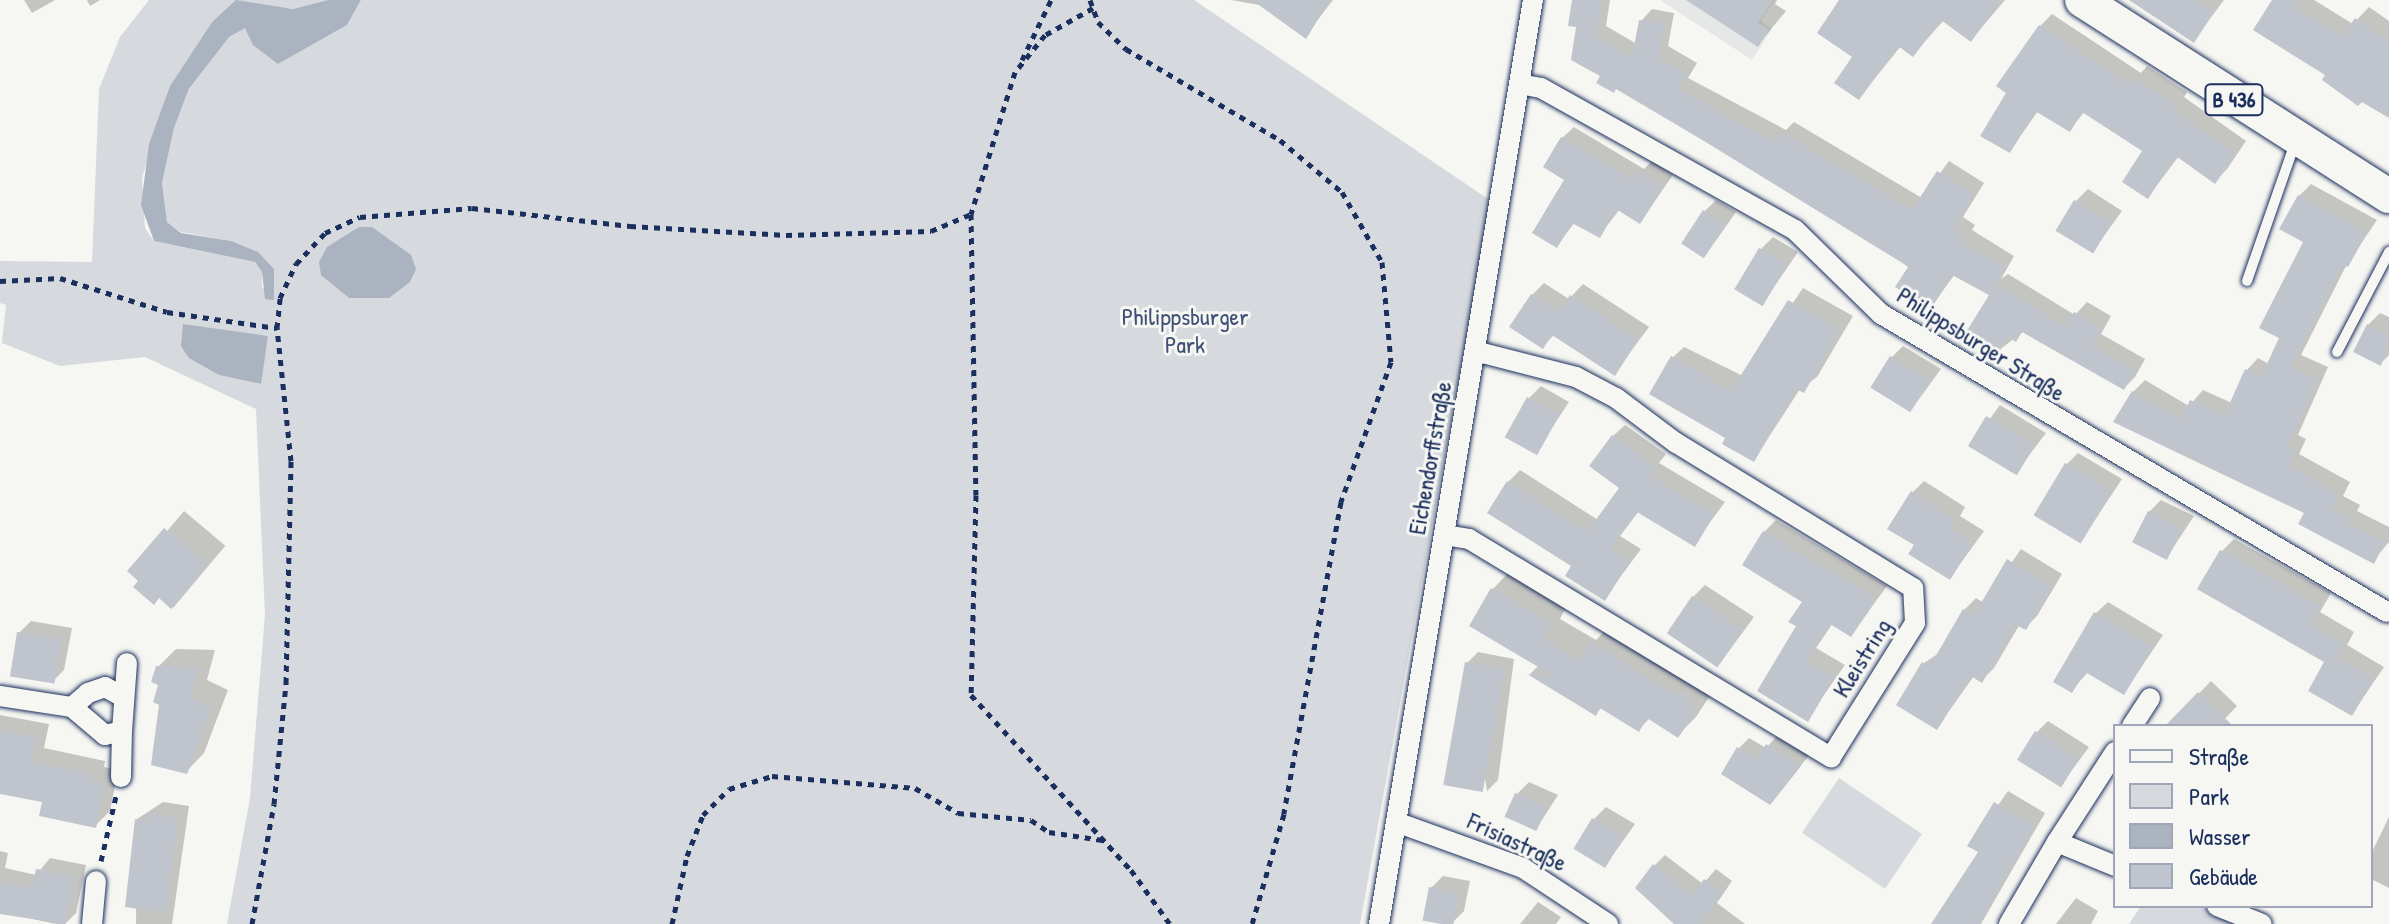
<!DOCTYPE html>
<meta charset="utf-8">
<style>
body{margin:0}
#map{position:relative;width:2389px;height:924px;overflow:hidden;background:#f6f6f2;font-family:"Patrick Hand",sans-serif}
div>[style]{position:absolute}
.built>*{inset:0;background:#e6e7e7}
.green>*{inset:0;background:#d6d9dd;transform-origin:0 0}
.water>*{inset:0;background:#abb2c0}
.shadow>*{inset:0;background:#0003;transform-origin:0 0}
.building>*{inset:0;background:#c0c4cd;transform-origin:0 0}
.path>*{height:5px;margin-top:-2.5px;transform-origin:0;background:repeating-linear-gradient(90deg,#1b2f5e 0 6px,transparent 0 12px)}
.roads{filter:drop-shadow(0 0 2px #1b2f5e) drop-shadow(0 0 2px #1b2f5e)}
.service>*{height:10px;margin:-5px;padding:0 5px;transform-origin:5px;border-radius:5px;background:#f6f6f2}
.minor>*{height:20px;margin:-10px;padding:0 10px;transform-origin:10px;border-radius:10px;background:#f6f6f2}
.primary>*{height:34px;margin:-17px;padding:0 17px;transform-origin:17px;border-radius:17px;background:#f6f6f2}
span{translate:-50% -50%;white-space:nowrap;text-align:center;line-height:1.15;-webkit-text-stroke:6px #f6f6f2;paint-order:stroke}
.shield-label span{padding:2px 6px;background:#f6f6f2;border:2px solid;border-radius:6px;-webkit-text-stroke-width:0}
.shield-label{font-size:22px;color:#1b2f5e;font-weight:700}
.park-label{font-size:24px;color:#405177}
.street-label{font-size:24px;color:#1b2f5e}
.legend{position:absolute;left:2113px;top:724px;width:260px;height:184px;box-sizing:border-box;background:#f6f6f2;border:2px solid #9ea6b7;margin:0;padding:10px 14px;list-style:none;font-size:24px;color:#1b2f5e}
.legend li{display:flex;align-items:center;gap:16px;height:40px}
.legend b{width:40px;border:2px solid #9ea6b7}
</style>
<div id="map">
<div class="built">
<div style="clip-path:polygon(1660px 0,1775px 0,1761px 21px,1772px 29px,1752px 60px)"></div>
</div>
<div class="green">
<div style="clip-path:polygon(evenodd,149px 0,328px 0,293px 9px,236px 1px,212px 22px,170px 86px,142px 178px,145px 228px,154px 241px,255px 262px,262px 272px,262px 287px,273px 300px,274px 269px,231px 241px,181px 232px,167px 222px,162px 183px,174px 128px,189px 90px,228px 37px,245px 27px,278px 64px,347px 25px,361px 0,1194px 0,1491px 201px,1360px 924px,227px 924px,250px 798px,265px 615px,256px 409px,145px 357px,60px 366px,2px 343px,6px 305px,0 303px,0 261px,92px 262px,99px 89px,120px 37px,149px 0,190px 326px,268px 336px,260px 384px,219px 375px,190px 326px)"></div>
<div style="left:1839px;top:778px;width:100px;height:66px;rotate:34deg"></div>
<div style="clip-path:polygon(2141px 906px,2207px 906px,2255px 924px,2129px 924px)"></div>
</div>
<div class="water">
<div style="clip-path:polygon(236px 0,293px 9px,328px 0,361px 0,347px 25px,278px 64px,253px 45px,245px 28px,229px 37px,189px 89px,174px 128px,162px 183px,167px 222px,181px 233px,231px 241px,258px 252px,274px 269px,274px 300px,265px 299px,262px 272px,255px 262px,154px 241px,141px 205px,149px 144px,170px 86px,212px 22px)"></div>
<div style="clip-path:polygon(359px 227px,372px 227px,411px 255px,416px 269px,410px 282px,389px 298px,349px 298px,321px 275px,319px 262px,327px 247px)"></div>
<div style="clip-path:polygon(183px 324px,268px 336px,261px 384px,219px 375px,189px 358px,181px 346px)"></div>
</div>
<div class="shadow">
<div style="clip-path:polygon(24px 0,55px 0,32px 13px)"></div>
<div style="clip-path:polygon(87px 0,100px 0,90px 6px)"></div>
<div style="clip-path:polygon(1231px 0,1333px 0,1305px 36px,1265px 6px)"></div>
<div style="clip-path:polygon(1575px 0,1610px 0,1606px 26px,1637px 44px,1641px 21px,1652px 9px,1674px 13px,1668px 46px,1697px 63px,1688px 78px,1786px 130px,1794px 122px,1922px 198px,1949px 161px,1984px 183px,1963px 217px,1975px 225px,1972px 230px,2014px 256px,2001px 279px,2008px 274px,2075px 315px,2087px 302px,2111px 316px,2101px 334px,2145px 359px,2135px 377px,2124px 388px,2024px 331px,1998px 351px,1991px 295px,1955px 274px,1931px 307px,1910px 266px,1603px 75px,1578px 25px)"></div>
<div style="clip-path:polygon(1690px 0,1777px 0,1775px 4px,1786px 11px,1758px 45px)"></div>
<div style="clip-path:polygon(1842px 0,2005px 0,1971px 40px,1944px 20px,1913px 55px,1901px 46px,1859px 98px)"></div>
<div style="clip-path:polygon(2133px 0,2224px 0,2194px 40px)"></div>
<div style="clip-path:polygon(2275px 0,2314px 0,2353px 24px,2369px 7px,2389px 21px,2389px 116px,2328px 74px)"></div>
<div style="clip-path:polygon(2052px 14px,2141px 73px,2147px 66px,2187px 92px,2184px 97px,2246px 141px,2227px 169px,2215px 181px,2179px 156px,2148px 197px,2144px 150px,2085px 111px,2070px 130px,2038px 111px,2010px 151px,2009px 92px,2040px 26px)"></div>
<div style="clip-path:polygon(1574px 127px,1644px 169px,1652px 161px,1673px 175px,1640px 222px,1620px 209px,1599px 236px,1575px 222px,1557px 246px,1567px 180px,1562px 138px)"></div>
<div style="clip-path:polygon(2311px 184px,2377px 220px,2346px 266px,2301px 355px,2328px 367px,2298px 435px,2306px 439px,2299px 454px,2350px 482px,2343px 496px,2360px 505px,2357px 511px,2389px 527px,2389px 542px,2373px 561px,2133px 392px,2145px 380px,2189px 406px,2203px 390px,2232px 403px,2247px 370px,2258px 358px,2269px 364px,2281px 337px,2305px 242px,2299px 196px)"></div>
<div style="clip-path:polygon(2088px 189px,2122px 211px,2093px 251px,2076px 201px)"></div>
<div style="clip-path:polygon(1716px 200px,1736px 212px,1705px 256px,1704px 212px)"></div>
<div style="clip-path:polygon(1773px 237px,1798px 252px,1763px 303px,1761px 249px)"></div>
<div style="clip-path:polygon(1544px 283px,1569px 299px,1583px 284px,1649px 327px,1614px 374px,1555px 334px,1543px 346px,1532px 295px)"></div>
<div style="clip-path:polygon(1803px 288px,1853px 316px,1817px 377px,1800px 389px,1754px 460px,1728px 437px,1670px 360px,1684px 347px,1743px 376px)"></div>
<div style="clip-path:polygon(2380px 313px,2389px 317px,2389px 355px,2380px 364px,2368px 325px)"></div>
<div style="clip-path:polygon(1903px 346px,1941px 369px,1911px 410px,1891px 358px)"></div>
<div style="clip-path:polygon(1541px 386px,1569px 402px,1536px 452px,1529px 398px)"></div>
<div style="clip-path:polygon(2000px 405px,2046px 433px,2015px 474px,1970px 446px)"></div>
<div style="clip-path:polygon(1625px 425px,1666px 454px,1659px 463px,1725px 502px,1694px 544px,1639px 511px,1620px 536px,1641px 549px,1604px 599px,1508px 482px,1520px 470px,1598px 520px,1622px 488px,1613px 436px)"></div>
<div style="clip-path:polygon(2078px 453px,2122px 479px,2081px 541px,2067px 464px)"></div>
<div style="clip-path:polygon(1924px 481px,1965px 507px,1960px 516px,1984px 531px,1950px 578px,1916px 544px,1912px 493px)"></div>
<div style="clip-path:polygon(2161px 500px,2194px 516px,2167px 557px,2149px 512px)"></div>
<div style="left:184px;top:511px;width:54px;height:81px;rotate:40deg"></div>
<div style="clip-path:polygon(1776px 520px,1887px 586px,1851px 635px,1833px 623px,1816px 648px,1845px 665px,1807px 719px,1804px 601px,1764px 532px)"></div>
<div style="clip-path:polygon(2234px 539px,2331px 593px,2320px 612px,2354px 632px,2347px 645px,2384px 667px,2352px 714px,2327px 661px,2222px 551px)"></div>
<div style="clip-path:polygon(2021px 549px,2062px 574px,2037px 616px,2025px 628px,2020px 624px,1994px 668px,1982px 680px,1974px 676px,1937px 728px,1924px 663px,1939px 653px,1964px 610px,1976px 598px,1984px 603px)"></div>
<div style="clip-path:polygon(1511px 570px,1568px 603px,1560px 619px,1596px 640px,1611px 625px,1713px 691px,1696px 717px,1677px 736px,1650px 718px,1638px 730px,1602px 707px,1595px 714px,1530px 674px,1539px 665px,1472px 625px,1493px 589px)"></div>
<div style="clip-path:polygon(1705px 585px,1754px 617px,1718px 666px,1693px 597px)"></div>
<div style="clip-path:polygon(2108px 602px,2163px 635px,2124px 693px,2088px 672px,2072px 690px,2096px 613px)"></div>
<div style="clip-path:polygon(31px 621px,72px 628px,64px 670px,52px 682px,19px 633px)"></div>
<div style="clip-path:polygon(176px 649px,215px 650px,207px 680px,228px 690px,204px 753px,186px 772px,161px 704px,158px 667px)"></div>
<div style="clip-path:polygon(1478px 652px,1514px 659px,1498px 780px,1487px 791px,1467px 663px)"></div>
<div style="clip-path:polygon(2211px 681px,2237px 706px,2218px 726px,2168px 726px)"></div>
<div style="clip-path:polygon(0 715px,49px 724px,44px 748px,105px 761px,104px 767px,118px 770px,110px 811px,96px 825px,44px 801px,0 790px)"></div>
<div style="clip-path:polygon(2048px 721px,2089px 747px,2061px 785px,2036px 733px)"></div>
<div style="clip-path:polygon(1778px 735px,1810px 754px,1780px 792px,1739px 748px,1749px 738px,1766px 748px)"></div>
<div style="clip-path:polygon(1529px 782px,1558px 795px,1537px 828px,1517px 794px)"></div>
<div style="clip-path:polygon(2008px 791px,2045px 813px,1981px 924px,1944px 924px,1980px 851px,1970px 845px)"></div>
<div style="clip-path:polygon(163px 802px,189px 806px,172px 924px,136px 924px,137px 819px)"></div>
<div style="clip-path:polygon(1606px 807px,1635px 824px,1605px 866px,1594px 819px)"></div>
<div style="clip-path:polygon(2389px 817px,2389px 888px,2371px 879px,2371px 854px)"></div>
<div style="clip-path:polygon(0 851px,8px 853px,5px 868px,36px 875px,50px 858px,86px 865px,76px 913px,65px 924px,56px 924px,0 912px)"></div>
<div style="clip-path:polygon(1665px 855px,1703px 884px,1716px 869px,1732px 881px,1717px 903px,1745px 924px,1681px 924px,1654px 866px)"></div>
<div style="clip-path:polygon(1443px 876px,1470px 881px,1464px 911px,1452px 923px,1431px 888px)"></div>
<div style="clip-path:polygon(2076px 898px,2098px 911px,2091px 924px,2056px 924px)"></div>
<div style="clip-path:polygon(1538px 902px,1561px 917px,1556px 924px,1520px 924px)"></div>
</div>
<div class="building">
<div style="clip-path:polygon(1252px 0,1330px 0,1306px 39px)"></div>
<div style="clip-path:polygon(1572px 0,1602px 0,1596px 37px,1632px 58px,1639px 20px,1664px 24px,1658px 57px,1688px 74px,1678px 89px,1775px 142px,1781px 132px,1912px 210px,1937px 171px,1974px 194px,1953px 229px,1965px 236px,1962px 242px,2005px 268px,1991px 292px,1996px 284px,2066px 327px,2074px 312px,2101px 328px,2092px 345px,2135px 371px,2124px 390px,2022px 332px,2016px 342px,2008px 337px,1998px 354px,1965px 334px,1989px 295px,1952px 275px,1931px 309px,1895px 287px,1908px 267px,1904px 264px,1704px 141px,1616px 89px,1614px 93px,1596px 83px,1600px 76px,1571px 60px,1576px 27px,1568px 26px)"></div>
<div style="clip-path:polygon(1686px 0,1773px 0,1758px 23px,1769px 30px,1758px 47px)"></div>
<div style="clip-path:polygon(1839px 0,2001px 0,1971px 42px,1941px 20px,1913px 57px,1898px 46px,1859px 100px,1834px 83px,1852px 57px,1817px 33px)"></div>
<div style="clip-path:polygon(2129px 0,2196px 0,2214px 12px,2194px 43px)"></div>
<div style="clip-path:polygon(2272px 0,2301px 0,2296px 8px,2342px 36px,2355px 18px,2389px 42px,2389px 118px,2362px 102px,2358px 106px,2322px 80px,2325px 75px,2253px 30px)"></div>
<div style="clip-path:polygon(2039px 25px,2129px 84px,2134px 77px,2176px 105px,2173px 110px,2236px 154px,2215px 184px,2176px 156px,2148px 199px,2122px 182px,2142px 151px,2082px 112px,2070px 132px,2035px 111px,2010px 153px,1980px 136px,2006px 93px,1996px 86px)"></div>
<div style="clip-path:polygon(1561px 137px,1633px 181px,1639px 171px,1664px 187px,1640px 224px,1616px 209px,1600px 238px,1572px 223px,1557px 248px,1532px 233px,1564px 180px,1543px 167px)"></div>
<div style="clip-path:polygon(2298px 195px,2367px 233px,2348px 267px,2343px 265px,2291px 367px,2318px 379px,2287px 447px,2296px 451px,2289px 466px,2340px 495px,2332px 509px,2350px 518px,2347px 523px,2385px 542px,2374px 564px,2298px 524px,2304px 513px,2113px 422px,2132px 391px,2180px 420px,2190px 400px,2224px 416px,2245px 369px,2261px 377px,2279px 338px,2259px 328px,2303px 242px,2279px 229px)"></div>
<div style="left:2074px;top:200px;width:44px;height:36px;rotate:31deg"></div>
<div style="left:1703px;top:210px;width:27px;height:40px;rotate:33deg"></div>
<div style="left:1759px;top:248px;width:33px;height:48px;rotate:31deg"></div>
<div style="clip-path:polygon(1531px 294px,1559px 312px,1570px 295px,1638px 340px,1615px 376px,1552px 335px,1543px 349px,1509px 327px)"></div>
<div style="clip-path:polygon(1788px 300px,1840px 330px,1804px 393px,1796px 389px,1754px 462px,1722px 444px,1725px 438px,1649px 394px,1671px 356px,1731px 391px)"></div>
<div style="clip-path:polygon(2367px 324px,2389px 335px,2381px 366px,2353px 352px)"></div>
<div style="left:1890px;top:356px;width:47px;height:37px;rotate:32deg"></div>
<div style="left:1527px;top:397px;width:37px;height:46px;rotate:29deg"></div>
<div style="left:1986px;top:416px;width:57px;height:35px;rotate:31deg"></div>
<div style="clip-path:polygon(1612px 435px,1655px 467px,1649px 475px,1714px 515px,1695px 547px,1637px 512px,1610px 549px,1630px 561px,1605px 601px,1565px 576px,1571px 566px,1487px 513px,1507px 481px,1587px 532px,1619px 488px,1589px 466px)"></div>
<div style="left:2065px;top:463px;width:55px;height:61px;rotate:31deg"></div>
<div style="clip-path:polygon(1911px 491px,1955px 520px,1949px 528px,1973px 543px,1950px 580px,1908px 554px,1914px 545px,1887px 529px)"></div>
<div style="left:2148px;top:511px;width:39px;height:35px;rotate:27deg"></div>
<div style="clip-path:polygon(164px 528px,208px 565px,171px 609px,159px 598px,154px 605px,133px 587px,138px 581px,127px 571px)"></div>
<div style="clip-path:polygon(1763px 531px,1877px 599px,1851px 637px,1830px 624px,1806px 660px,1834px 678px,1808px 722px,1757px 691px,1796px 626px,1788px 622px,1802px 602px,1742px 565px)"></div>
<div style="clip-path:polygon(2220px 550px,2321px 606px,2310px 625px,2344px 644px,2336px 658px,2374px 679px,2352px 716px,2308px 691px,2324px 662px,2197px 589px)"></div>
<div style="clip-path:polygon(2007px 559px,2052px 587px,2026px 630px,2016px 625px,1982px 683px,1971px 676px,1937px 730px,1896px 705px,1922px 662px,1930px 666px,1963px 609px,1974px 615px)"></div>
<div style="clip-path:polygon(1491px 588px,1551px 622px,1542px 638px,1580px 660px,1591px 642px,1669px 691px,1685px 694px,1696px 711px,1678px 738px,1647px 718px,1639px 732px,1600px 708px,1596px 716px,1527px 674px,1557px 678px,1469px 626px)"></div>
<div style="left:1692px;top:596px;width:61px;height:45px;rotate:34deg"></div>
<div style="clip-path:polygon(2094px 612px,2153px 647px,2124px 695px,2085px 672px,2072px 693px,2053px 682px)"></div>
<div style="left:17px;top:632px;width:45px;height:45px;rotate:9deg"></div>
<div style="left:1465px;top:662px;width:40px;height:125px;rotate:10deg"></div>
<div style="clip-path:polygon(156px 666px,199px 667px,190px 699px,212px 708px,187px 774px,151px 765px,159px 705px,153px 702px,158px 685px,151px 682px)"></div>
<div style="clip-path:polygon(2198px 692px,2233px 726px,2165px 726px)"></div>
<div style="clip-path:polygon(0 730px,36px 738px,31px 762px,92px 774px,91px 781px,105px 783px,96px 828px,39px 816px,42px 802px,0 794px)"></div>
<div style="left:2035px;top:731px;width:52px;height:34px;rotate:32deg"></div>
<div style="clip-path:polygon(1766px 744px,1801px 766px,1770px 805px,1721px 774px,1737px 747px,1757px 759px)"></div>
<div style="left:1515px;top:793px;width:35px;height:26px;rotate:24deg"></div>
<div style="clip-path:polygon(1994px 802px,2034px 826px,1979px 924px,1931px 924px,1978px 852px,1967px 846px)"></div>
<div style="clip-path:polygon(149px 813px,178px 818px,165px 913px,125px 907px,135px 819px,148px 821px)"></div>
<div style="left:1592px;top:818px;width:37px;height:36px;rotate:31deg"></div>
<div style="clip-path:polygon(1653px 864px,1693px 895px,1704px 879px,1723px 893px,1701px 924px,1674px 924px,1635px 888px)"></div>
<div style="clip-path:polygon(36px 869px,75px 877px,65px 924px,0 914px,0 881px,32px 888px)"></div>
<div style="left:1429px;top:887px;width:31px;height:34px;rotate:11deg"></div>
</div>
<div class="path">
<div style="left:1090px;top:0;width:23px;rotate:70deg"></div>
<div style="left:1098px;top:22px;width:39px;rotate:44deg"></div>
<div style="left:1126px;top:49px;width:179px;rotate:30.6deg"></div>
<div style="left:1280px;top:140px;width:81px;rotate:40deg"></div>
<div style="left:1342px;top:192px;width:81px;rotate:60.3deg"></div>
<div style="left:1382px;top:262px;width:100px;rotate:84.9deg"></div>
<div style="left:1391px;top:362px;width:149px;rotate:109.7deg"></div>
<div style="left:1341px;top:502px;width:317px;rotate:100.4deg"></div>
<div style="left:1284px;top:814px;width:115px;rotate:106.2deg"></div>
<div style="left:1093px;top:8px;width:55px;rotate:150.6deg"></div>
<div style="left:1045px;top:35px;width:48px;rotate:129deg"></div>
<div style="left:1015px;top:72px;width:149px;rotate:107.2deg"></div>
<div style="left:971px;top:214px;width:281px;rotate:89deg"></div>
<div style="left:976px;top:495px;width:200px;rotate:91.4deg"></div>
<div style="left:971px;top:695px;width:237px;rotate:47.6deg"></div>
<div style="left:1131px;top:870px;width:67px;rotate:54.2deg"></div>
<div style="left:1022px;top:60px;width:67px;rotate:-64.2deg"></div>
<div style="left:0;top:281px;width:60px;rotate:-2.9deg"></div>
<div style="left:60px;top:278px;width:112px;rotate:17.6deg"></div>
<div style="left:167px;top:312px;width:111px;rotate:8.3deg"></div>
<div style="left:101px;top:861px;width:67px;rotate:-77deg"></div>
<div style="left:252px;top:924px;width:122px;rotate:-79.6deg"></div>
<div style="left:274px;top:804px;width:122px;rotate:-84.3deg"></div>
<div style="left:286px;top:683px;width:222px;rotate:-88.7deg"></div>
<div style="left:291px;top:461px;width:134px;rotate:-96deg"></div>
<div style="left:277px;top:328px;width:30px;rotate:-84deg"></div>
<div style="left:280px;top:298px;width:38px;rotate:-65deg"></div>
<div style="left:296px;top:264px;width:42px;rotate:-46.9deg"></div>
<div style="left:325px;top:233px;width:38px;rotate:-25deg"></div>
<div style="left:360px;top:217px;width:112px;rotate:-4.6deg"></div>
<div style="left:472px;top:208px;width:159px;rotate:6.5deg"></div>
<div style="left:630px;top:226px;width:156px;rotate:3.3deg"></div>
<div style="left:786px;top:235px;width:145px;rotate:-1.6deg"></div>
<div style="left:931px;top:231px;width:43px;rotate:-23deg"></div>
<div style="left:672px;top:924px;width:70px;rotate:-77.6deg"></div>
<div style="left:687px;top:856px;width:44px;rotate:-68.7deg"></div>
<div style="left:703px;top:815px;width:37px;rotate:-45deg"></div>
<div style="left:729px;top:789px;width:45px;rotate:-16.8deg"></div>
<div style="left:772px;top:776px;width:144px;rotate:4.8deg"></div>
<div style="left:915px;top:788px;width:50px;rotate:30.2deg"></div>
<div style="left:958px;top:813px;width:73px;rotate:5.5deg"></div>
<div style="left:1031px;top:820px;width:22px;rotate:34deg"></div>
<div style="left:1049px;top:832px;width:54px;rotate:8.6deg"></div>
</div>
<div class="roads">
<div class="service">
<div style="left:2247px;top:281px;width:146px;rotate:-70.8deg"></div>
<div style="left:2337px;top:352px;width:113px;rotate:-62.5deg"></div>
</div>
<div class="minor">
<div style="left:1519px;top:84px;width:22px;rotate:10deg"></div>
<div style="left:1541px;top:88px;width:291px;rotate:29.2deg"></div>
<div style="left:1795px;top:230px;width:120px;rotate:44.3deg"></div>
<div style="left:1881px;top:314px;width:587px;rotate:30.5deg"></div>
<div style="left:1444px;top:535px;width:25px;rotate:9deg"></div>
<div style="left:1469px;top:539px;width:423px;rotate:31.1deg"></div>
<div style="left:1831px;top:757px;width:158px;rotate:-57.9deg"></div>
<div style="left:1915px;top:623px;width:35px;rotate:-93deg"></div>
<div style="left:1913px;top:588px;width:278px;rotate:-148.5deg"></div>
<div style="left:1676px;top:443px;width:75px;rotate:-143.1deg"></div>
<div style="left:1616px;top:398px;width:45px;rotate:-152.3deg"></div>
<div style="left:1576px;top:377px;width:104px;rotate:-165.6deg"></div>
<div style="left:0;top:696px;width:73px;rotate:8.7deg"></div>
<div style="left:72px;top:707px;width:43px;rotate:40.3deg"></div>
<div style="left:105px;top:735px;width:17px;rotate:-13deg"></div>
<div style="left:122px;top:731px;width:68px;rotate:-85.8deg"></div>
<div style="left:72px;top:707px;width:21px;rotate:-41deg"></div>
<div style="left:88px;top:693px;width:18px;rotate:-19deg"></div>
<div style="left:105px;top:687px;width:18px;rotate:29deg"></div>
<div style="left:2132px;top:726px;width:33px;rotate:-57deg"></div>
<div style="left:121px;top:777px;width:46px;rotate:-88.8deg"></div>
<div style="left:1396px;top:822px;width:135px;rotate:19.9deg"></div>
<div style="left:1523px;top:868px;width:102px;rotate:33.4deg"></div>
<div style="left:2057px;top:842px;width:107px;rotate:-57.2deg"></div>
<div style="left:2217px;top:906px;width:48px;rotate:21.8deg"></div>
<div style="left:92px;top:924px;width:43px;rotate:-84.7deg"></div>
<div style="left:1379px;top:924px;width:937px;rotate:-80.54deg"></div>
<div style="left:2009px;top:924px;width:95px;rotate:-59.7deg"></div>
<div style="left:2057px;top:842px;width:63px;rotate:22.5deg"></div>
</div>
<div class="primary">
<div style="left:2082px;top:0;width:364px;rotate:32.6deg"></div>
</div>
</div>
<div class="shield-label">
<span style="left:2234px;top:100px">B 436</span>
</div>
<div class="park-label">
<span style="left:1185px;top:331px">Philippsburger<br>Park</span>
</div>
<div class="street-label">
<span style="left:1981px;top:344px;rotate:32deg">Philippsburger Straße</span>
<span style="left:1430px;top:458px;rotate:-80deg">Eichendorffstraße</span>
<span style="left:1862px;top:658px;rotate:-58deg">Kleistring</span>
<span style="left:1517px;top:842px;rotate:25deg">Frisiastraße</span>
</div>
<ul class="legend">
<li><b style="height:10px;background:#f6f6f2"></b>Straße</li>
<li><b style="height:22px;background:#d6d9dd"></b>Park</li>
<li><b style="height:22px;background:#abb2c0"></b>Wasser</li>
<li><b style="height:22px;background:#c0c4cd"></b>Gebäude</li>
</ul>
</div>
